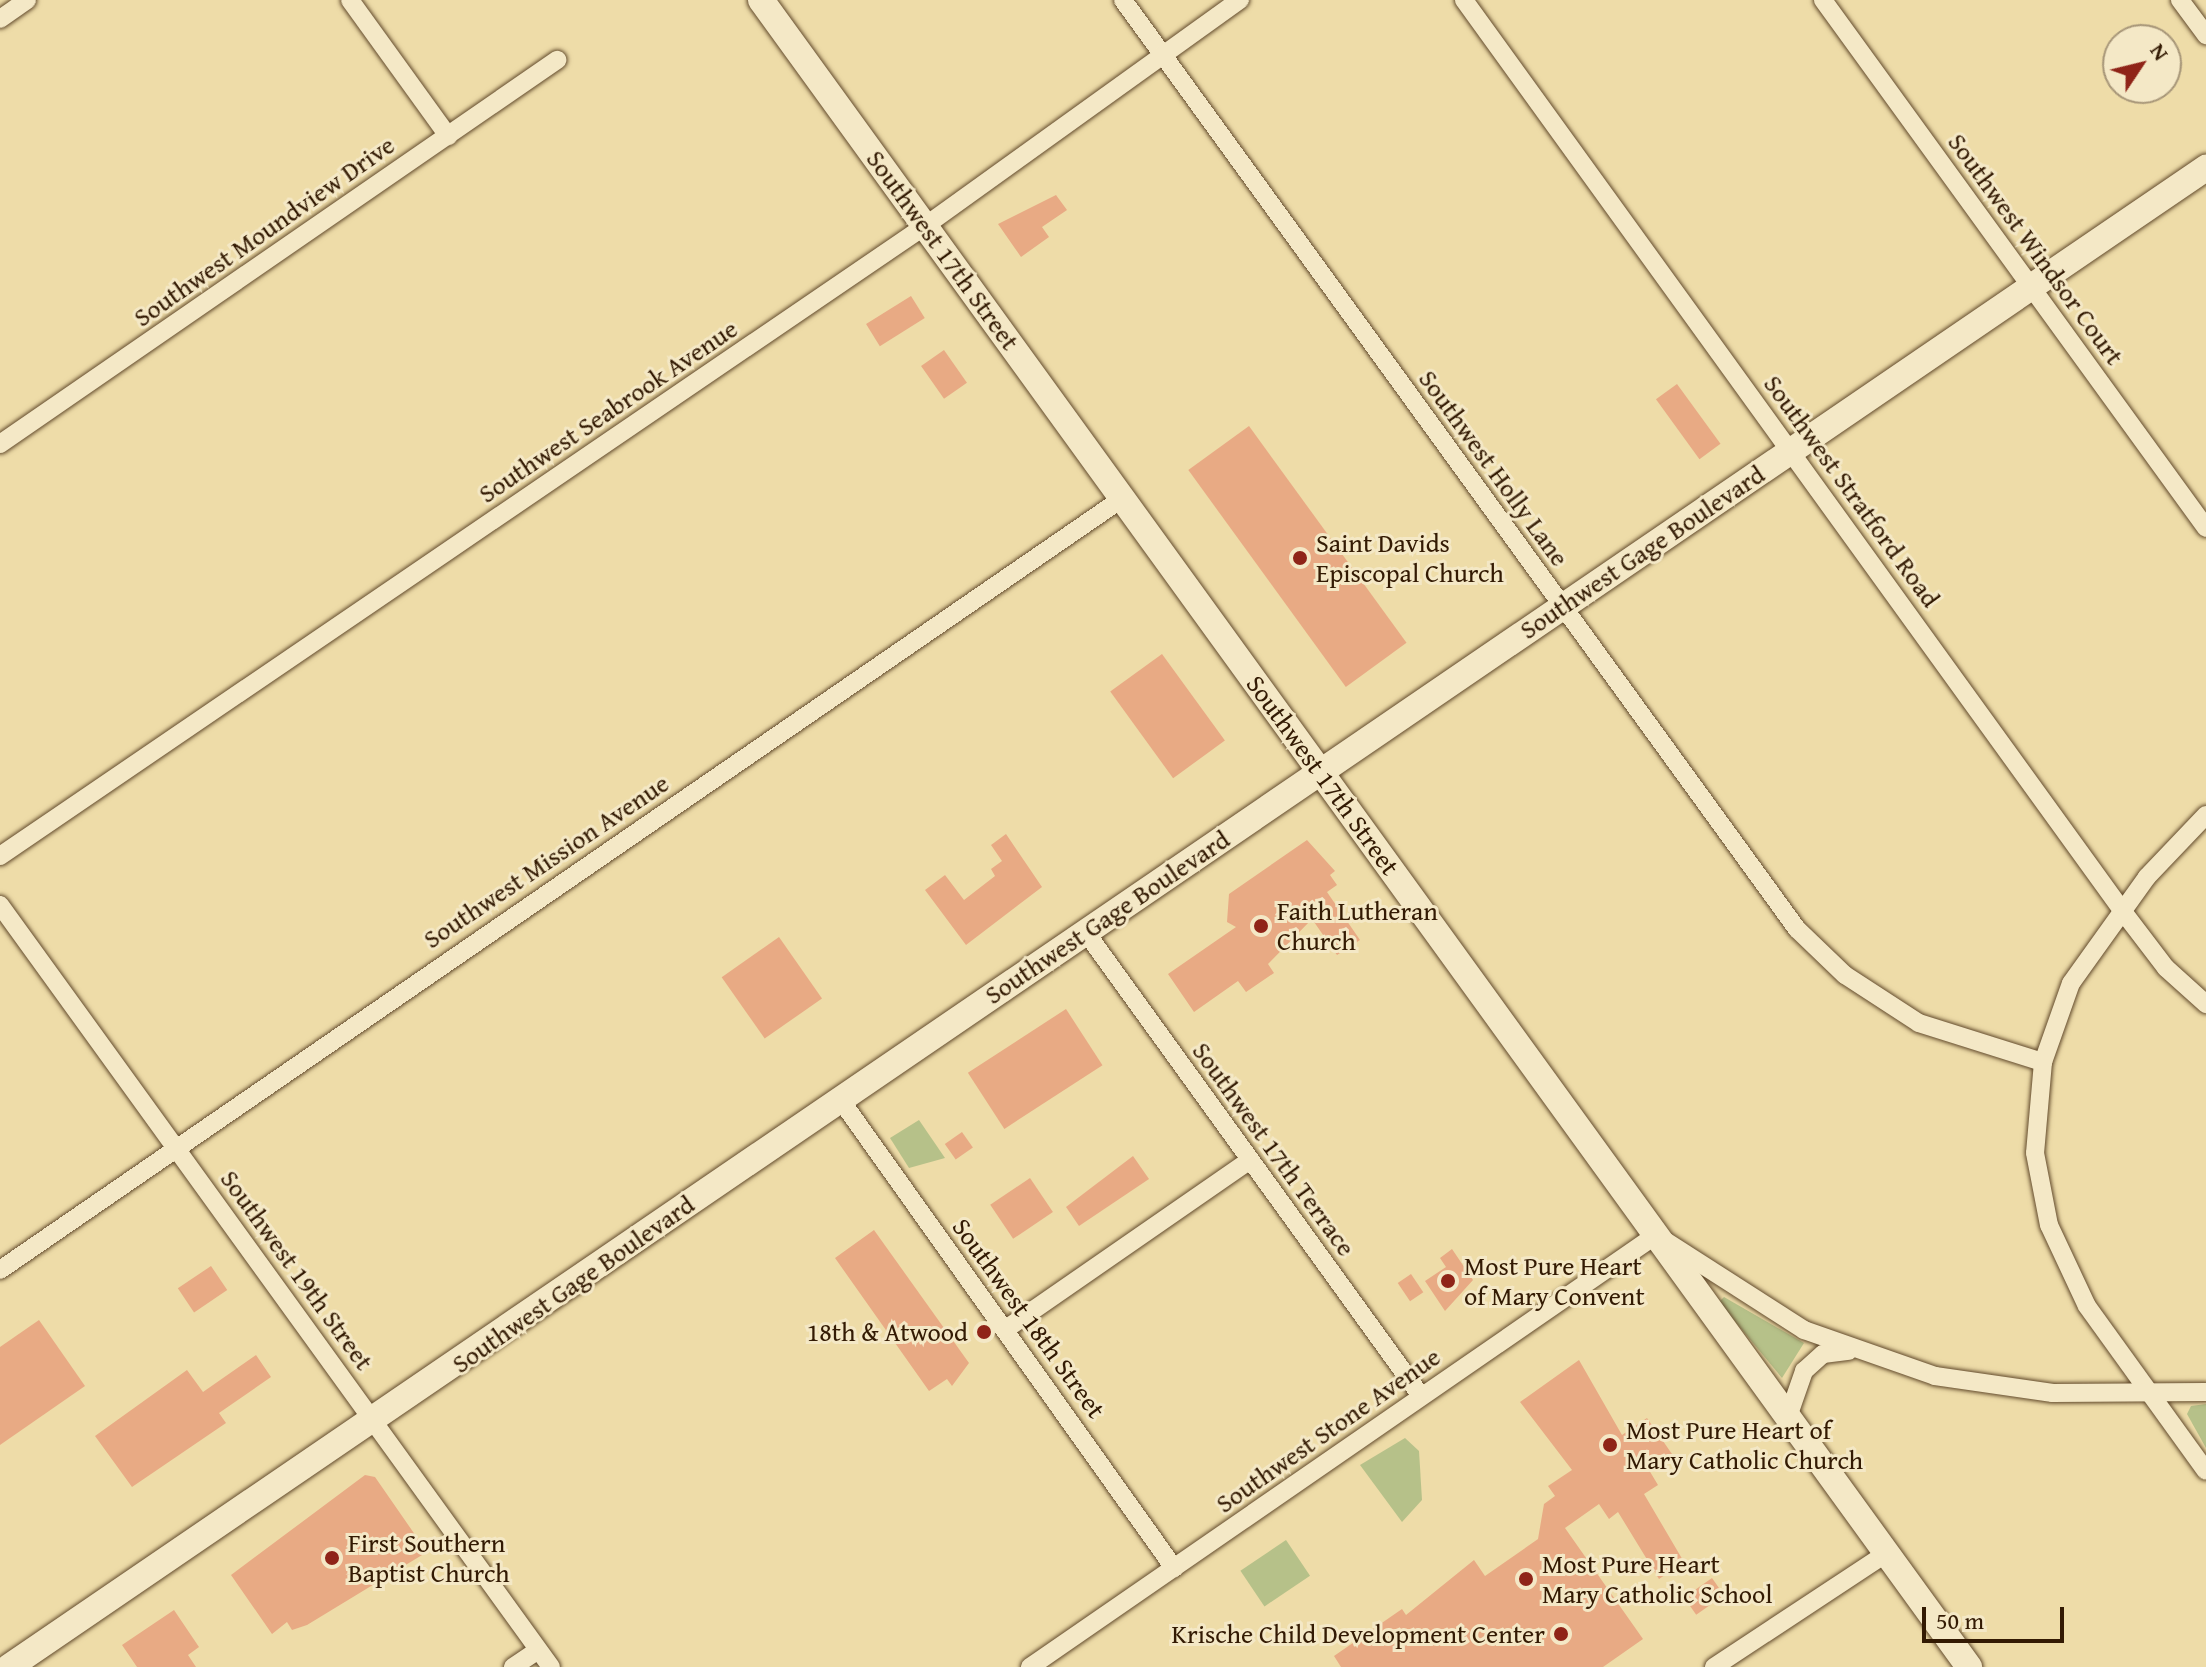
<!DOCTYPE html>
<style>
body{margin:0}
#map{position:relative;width:2206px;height:1667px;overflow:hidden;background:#eedca8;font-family:"Gentium Book Plus",serif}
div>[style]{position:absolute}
.green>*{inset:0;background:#b6c189;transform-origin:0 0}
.building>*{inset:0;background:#e8aa84;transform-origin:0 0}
.roads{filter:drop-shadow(0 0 2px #624a2c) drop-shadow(0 0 2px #624a2c)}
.minor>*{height:18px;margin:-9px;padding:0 9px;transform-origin:9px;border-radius:9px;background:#f4e8c6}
.secondary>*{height:26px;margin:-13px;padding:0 13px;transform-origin:13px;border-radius:13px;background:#f4e8c6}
.dots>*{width:22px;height:22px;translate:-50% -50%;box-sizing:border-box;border:4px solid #f4e8c6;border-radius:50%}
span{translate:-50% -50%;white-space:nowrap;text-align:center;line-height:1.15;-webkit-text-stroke:6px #f4e8c6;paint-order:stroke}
.street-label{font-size:26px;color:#331a03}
.poi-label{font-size:26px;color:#331a03}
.left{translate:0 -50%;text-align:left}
.right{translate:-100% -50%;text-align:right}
.north{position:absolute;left:2102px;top:24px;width:80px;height:80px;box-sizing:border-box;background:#f4e8c6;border:2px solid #a79678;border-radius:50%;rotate:55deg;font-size:22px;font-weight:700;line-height:32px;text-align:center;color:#331a03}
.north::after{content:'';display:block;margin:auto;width:28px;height:36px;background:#8f2418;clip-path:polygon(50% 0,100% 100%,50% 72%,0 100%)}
.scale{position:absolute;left:1922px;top:1607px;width:142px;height:36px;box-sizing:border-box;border:4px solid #331a03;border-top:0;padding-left:10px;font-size:24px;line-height:28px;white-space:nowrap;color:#331a03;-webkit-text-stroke:6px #f4e8c6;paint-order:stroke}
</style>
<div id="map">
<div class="green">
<div style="clip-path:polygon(919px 1120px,945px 1158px,909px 1168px,890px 1138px)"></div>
<div style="clip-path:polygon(1724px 1297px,1804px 1343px,1782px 1378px,1719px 1302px)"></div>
<div style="clip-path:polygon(2206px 1404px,2206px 1448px,2187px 1414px,2191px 1406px)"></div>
<div style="clip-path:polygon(1405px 1438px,1419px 1451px,1422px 1500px,1402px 1522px,1360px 1465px)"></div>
<div style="left:1286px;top:1540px;width:43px;height:55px;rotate:56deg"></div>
</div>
<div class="building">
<div style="clip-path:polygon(1056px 195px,1067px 210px,1042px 227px,1049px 237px,1021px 257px,998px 224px)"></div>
<div style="left:911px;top:296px;width:26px;height:53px;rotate:58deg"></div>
<div style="left:944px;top:350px;width:40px;height:28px;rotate:55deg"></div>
<div style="left:1677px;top:384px;width:74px;height:26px;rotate:54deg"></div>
<div style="left:1249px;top:426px;width:268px;height:75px;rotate:54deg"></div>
<div style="left:1162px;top:654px;width:107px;height:64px;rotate:54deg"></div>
<div style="clip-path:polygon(1006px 834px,1042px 887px,966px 945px,925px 890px,945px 875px,964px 900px,995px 876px,991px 869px,1002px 861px,991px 845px)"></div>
<div style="clip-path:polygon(1307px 840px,1335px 871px,1330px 875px,1337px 885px,1327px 892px,1360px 940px,1337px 955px,1312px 919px,1268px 964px,1274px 973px,1246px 992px,1238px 981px,1194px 1012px,1168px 974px,1236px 927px,1227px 922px,1229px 894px)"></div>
<div style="left:779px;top:937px;width:75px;height:70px;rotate:55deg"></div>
<div style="left:1066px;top:1009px;width:67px;height:117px;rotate:57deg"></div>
<div style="left:962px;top:1132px;width:19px;height:21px;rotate:55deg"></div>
<div style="clip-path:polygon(1133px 1156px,1149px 1179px,1079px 1226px,1066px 1207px)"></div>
<div style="left:1030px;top:1178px;width:41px;height:48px;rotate:56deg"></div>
<div style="clip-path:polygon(874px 1230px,969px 1363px,952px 1386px,947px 1379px,929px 1391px,835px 1258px)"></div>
<div style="clip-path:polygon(1452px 1249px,1473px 1280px,1445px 1311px,1425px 1281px,1446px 1267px,1440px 1258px)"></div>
<div style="left:211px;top:1266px;width:29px;height:40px;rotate:56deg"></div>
<div style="left:1411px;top:1274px;width:22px;height:16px;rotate:56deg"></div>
<div style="clip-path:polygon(39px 1320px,85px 1386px,0 1445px,0 1347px)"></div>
<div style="clip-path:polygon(256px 1355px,271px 1377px,219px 1413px,226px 1423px,132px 1487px,95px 1436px,187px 1370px,203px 1392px)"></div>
<div style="clip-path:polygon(1579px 1360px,1622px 1435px,1647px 1418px,1672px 1454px,1649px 1470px,1658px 1485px,1644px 1494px,1684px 1562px,1659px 1579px,1618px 1512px,1609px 1519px,1599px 1504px,1565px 1528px,1643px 1639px,1603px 1667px,1341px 1667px,1334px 1656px,1402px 1609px,1406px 1615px,1474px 1560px,1485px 1576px,1538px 1539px,1544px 1504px,1555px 1496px,1548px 1486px,1572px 1470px,1520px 1402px)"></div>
<div style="clip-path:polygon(365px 1475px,375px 1477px,427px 1552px,307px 1625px,292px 1630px,287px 1622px,272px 1634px,231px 1575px)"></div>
<div style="left:1712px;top:1578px;width:21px;height:34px;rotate:55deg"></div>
<div style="clip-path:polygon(174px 1610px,199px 1647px,188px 1655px,196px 1667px,137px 1667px,122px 1645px)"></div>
</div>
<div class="roads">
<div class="minor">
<div style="left:350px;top:0;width:168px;rotate:54.2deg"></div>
<div style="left:1123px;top:0;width:1148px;rotate:54.04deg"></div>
<div style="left:1797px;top:929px;width:66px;rotate:43.8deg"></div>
<div style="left:1845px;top:975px;width:88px;rotate:33deg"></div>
<div style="left:1919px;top:1023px;width:130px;rotate:17.5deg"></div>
<div style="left:1464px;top:0;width:1122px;rotate:54.14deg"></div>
<div style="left:2121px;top:909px;width:74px;rotate:52.7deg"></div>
<div style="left:2166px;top:968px;width:54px;rotate:42deg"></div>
<div style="left:1823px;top:0;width:652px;rotate:54.04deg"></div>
<div style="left:2180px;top:0;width:44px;rotate:53.4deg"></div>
<div style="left:0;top:19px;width:33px;rotate:-35deg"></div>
<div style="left:0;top:444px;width:677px;rotate:-34.58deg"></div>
<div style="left:2206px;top:815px;width:86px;rotate:133.6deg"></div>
<div style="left:2147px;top:877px;width:130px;rotate:125.6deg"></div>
<div style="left:2071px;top:983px;width:84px;rotate:109.5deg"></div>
<div style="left:2043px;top:1062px;width:91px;rotate:95deg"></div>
<div style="left:2035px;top:1153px;width:73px;rotate:79deg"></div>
<div style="left:2049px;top:1225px;width:89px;rotate:64.9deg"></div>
<div style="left:2087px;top:1306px;width:203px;rotate:54.2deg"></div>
<div style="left:0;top:856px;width:1119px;rotate:-34.26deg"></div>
<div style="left:925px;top:226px;width:388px;rotate:-35.7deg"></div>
<div style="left:0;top:905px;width:940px;rotate:54.13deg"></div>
<div style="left:1085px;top:931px;width:574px;rotate:54.15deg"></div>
<div style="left:840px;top:1099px;width:576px;rotate:54.54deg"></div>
<div style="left:0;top:1270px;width:1363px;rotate:-34.51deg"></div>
<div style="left:1006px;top:1329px;width:297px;rotate:-34.7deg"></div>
<div style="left:1788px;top:1417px;width:49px;rotate:-70.8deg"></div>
<div style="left:1804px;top:1371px;width:25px;rotate:-42deg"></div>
<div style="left:1823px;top:1354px;width:26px;rotate:-7deg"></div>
<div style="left:513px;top:1667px;width:30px;rotate:-34deg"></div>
<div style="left:1030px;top:1667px;width:761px;rotate:-34.61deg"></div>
<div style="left:1656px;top:1235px;width:176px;rotate:32.7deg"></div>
<div style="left:1804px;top:1330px;width:139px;rotate:19.3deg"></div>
<div style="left:1935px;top:1376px;width:119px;rotate:8.2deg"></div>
<div style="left:2053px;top:1393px;width:153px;rotate:-0.4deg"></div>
<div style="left:1714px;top:1667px;width:207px;rotate:-33.4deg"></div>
</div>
<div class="secondary">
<div style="left:761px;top:0;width:2059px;rotate:54.07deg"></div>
<div style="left:9px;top:1667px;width:2660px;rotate:-34.31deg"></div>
</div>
</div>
<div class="dots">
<div style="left:1300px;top:558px;background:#8f2418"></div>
<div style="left:1261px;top:926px;background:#8f2418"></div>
<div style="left:1448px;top:1281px;background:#8f2418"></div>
<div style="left:984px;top:1332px;background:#8f2418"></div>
<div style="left:1610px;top:1445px;background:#8f2418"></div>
<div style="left:332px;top:1558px;background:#8f2418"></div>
<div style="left:1526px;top:1579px;background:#8f2418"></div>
<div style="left:1561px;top:1634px;background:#8f2418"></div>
</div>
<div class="street-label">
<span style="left:264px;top:231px;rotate:-35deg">Southwest Moundview Drive</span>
<span style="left:2036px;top:249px;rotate:54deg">Southwest Windsor Court</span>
<span style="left:943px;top:250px;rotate:54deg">Southwest 17th Street</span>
<span style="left:608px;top:411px;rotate:-34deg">Southwest Seabrook Avenue</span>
<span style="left:1494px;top:468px;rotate:54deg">Southwest Holly Lane</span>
<span style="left:1852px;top:491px;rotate:54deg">Southwest Stratford Road</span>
<span style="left:1642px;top:552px;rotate:-34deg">Southwest Gage Boulevard</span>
<span style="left:1323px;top:775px;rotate:54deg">Southwest 17th Street</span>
<span style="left:546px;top:861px;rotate:-34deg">Southwest Mission Avenue</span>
<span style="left:1107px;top:917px;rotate:-34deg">Southwest Gage Boulevard</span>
<span style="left:1274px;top:1149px;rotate:54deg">Southwest 17th Terrace</span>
<span style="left:297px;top:1270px;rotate:54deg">Southwest 19th Street</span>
<span style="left:573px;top:1284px;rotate:-35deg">Southwest Gage Boulevard</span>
<span style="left:1029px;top:1318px;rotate:54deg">Southwest 18th Street</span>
<span style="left:1328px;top:1430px;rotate:-35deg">Southwest Stone Avenue</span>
</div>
<div class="poi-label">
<span class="left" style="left:1316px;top:558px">Saint Davids<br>Episcopal Church</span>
<span class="left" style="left:1277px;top:926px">Faith Lutheran<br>Church</span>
<span class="left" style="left:1464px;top:1281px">Most Pure Heart<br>of Mary Convent</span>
<span class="right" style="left:968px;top:1332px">18th &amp; Atwood</span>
<span class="left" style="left:1626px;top:1445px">Most Pure Heart of<br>Mary Catholic Church</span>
<span class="left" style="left:348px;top:1558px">First Southern<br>Baptist Church</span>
<span class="left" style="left:1542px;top:1579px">Most Pure Heart<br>Mary Catholic School</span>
<span class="right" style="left:1545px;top:1634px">Krische Child Development Center</span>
</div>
<div class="north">N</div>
<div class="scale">50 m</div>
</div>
